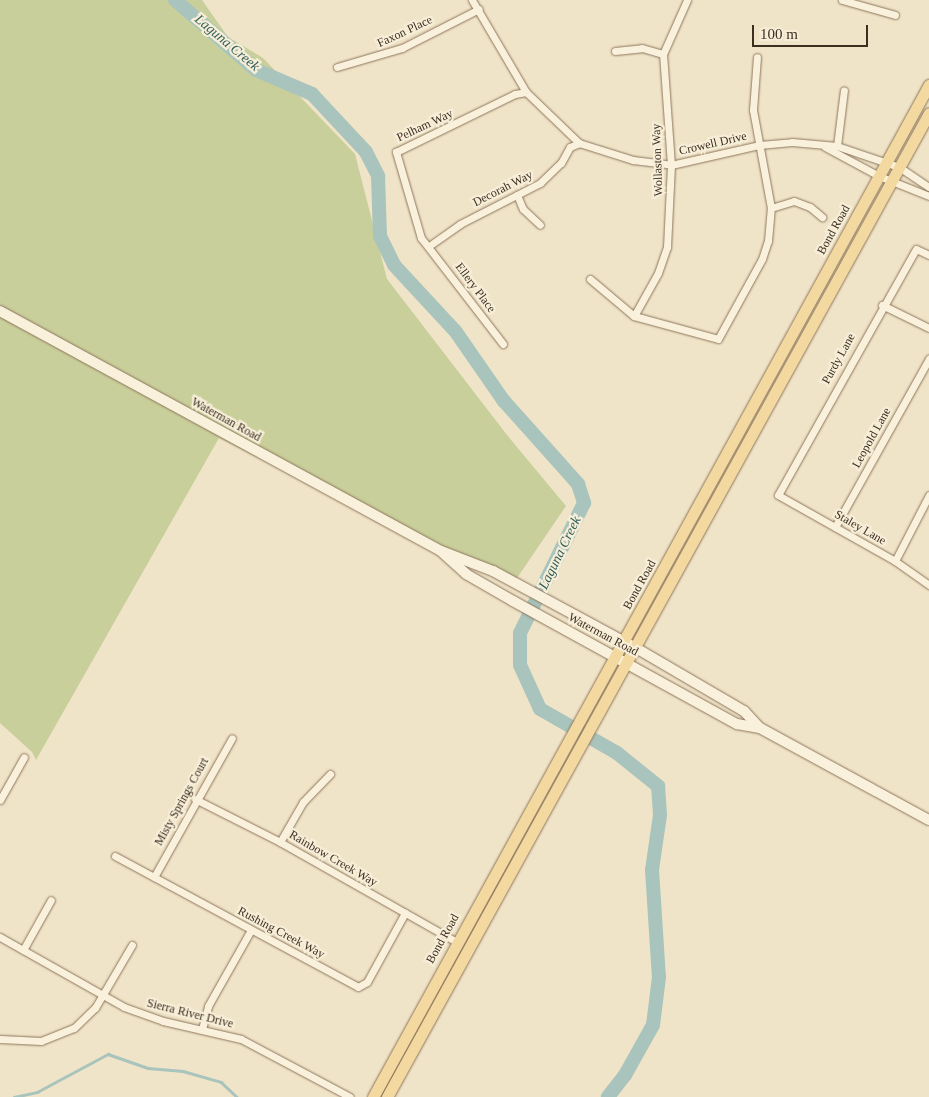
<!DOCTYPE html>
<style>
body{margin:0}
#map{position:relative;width:929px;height:1097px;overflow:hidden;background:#f0e4c8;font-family:"Times New Roman",serif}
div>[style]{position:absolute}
.green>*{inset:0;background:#c9cf9b}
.stream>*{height:2.5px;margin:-1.25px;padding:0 1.25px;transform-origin:1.25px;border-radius:1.25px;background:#a9c4bc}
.river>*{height:14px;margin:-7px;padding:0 7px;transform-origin:7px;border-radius:7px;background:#a9c4bc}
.roads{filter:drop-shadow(0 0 1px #8d765c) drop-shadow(0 0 1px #8d765c)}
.minor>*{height:7px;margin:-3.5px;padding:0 3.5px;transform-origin:3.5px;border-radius:3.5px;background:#faf1dc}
.secondary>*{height:10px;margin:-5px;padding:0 5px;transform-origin:5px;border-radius:5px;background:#faf1dc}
.primary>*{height:11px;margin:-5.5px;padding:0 5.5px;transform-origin:5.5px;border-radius:5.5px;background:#f3d9a0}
span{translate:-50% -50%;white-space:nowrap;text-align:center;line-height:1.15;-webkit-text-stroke:4.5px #f7eed8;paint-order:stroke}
.street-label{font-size:12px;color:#3d2e20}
.water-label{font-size:14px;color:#2f5d5a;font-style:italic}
.scale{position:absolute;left:752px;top:25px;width:116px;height:22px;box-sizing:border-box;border:2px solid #3d2e20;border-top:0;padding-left:6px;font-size:15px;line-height:18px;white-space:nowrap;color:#3d2e20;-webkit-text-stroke:4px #f7eed8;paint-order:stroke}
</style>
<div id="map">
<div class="green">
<div style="clip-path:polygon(0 0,202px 0,228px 37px,263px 58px,355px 154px,387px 279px,507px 435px,566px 506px,515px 581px,415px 537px,219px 438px,36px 760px,32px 752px,0 723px)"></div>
</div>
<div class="stream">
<div style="left:14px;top:1097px;width:24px;rotate:-12deg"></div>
<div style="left:37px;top:1092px;width:81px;rotate:-28.2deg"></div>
<div style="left:108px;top:1054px;width:42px;rotate:19.3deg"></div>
<div style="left:148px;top:1068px;width:35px;rotate:5deg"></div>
<div style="left:183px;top:1071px;width:40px;rotate:16deg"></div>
<div style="left:221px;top:1082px;width:22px;rotate:43deg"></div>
</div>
<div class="river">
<div style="left:175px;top:0;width:107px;rotate:40.8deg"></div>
<div style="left:256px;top:70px;width:61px;rotate:23.2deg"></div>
<div style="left:312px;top:94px;width:79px;rotate:47deg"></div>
<div style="left:366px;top:152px;width:27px;rotate:63deg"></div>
<div style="left:378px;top:176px;width:60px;rotate:88.1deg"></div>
<div style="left:380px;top:236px;width:32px;rotate:64deg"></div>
<div style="left:394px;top:265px;width:91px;rotate:47.2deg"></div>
<div style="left:456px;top:332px;width:83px;rotate:55.3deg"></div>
<div style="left:503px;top:400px;width:113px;rotate:48.2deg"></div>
<div style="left:578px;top:484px;width:20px;rotate:72deg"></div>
<div style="left:584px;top:503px;width:145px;rotate:116.2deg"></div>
<div style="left:520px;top:633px;width:32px;rotate:90deg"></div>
<div style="left:520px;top:665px;width:48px;rotate:65.6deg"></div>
<div style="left:540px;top:709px;width:89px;rotate:29.7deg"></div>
<div style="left:617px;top:753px;width:53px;rotate:38.8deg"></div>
<div style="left:658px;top:786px;width:29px;rotate:86deg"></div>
<div style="left:660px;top:815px;width:56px;rotate:98.3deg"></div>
<div style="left:652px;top:870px;width:107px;rotate:86.3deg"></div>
<div style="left:659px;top:977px;width:48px;rotate:97.1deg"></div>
<div style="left:653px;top:1025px;width:57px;rotate:119.2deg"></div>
<div style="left:625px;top:1075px;width:28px;rotate:128deg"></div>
</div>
<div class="roads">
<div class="minor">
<div style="left:472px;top:0;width:107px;rotate:59.6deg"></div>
<div style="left:526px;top:92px;width:74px;rotate:43.9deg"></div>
<div style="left:579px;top:143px;width:57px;rotate:17.5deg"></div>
<div style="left:633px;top:160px;width:38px;rotate:7deg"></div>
<div style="left:671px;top:165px;width:90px;rotate:-12.8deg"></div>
<div style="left:759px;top:145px;width:33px;rotate:-5deg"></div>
<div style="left:792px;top:142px;width:45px;rotate:5.1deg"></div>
<div style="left:837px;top:146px;width:65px;rotate:18.7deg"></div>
<div style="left:899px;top:167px;width:36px;rotate:34deg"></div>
<div style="left:842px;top:0;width:55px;rotate:15.8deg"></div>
<div style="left:615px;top:51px;width:27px;rotate:-6deg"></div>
<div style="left:642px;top:48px;width:22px;rotate:16deg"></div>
<div style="left:337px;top:67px;width:68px;rotate:-16.3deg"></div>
<div style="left:402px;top:48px;width:86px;rotate:-26.9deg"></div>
<div style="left:837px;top:146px;width:56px;rotate:-82.9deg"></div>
<div style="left:825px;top:147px;width:61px;rotate:28.2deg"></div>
<div style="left:879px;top:176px;width:54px;rotate:21.8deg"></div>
<div style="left:517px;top:195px;width:15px;rotate:67deg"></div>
<div style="left:523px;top:209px;width:23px;rotate:43deg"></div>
<div style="left:771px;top:208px;width:24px;rotate:-17deg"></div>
<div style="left:794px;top:201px;width:17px;rotate:21deg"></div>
<div style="left:810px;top:207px;width:16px;rotate:40deg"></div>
<div style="left:429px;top:246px;width:38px;rotate:-35deg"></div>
<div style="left:460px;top:224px;width:90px;rotate:-27.1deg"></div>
<div style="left:540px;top:183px;width:29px;rotate:-44deg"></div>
<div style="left:561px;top:163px;width:18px;rotate:-61deg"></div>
<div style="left:570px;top:147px;width:10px;rotate:-24deg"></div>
<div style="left:929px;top:255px;width:14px;rotate:-155deg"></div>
<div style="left:916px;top:249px;width:282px;rotate:119.3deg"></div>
<div style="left:778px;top:495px;width:134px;rotate:29.4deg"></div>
<div style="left:895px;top:561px;width:42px;rotate:35.2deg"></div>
<div style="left:590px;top:279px;width:57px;rotate:40.1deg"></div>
<div style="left:634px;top:316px;width:87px;rotate:15.3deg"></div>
<div style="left:718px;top:339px;width:91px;rotate:-61.2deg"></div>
<div style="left:762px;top:259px;width:19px;rotate:-72deg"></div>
<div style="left:768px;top:241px;width:33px;rotate:-85deg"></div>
<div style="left:771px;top:208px;width:100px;rotate:-100.4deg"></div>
<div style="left:753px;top:110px;width:53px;rotate:-85.7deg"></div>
<div style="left:882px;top:305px;width:52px;rotate:26.1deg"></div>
<div style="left:634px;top:316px;width:49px;rotate:-60.8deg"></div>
<div style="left:658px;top:273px;width:28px;rotate:-71deg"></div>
<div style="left:667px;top:247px;width:82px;rotate:-87.2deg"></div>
<div style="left:671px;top:165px;width:111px;rotate:-94.1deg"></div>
<div style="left:663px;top:54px;width:59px;rotate:-66deg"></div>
<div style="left:503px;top:344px;width:134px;rotate:-127.7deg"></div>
<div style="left:421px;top:238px;width:90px;rotate:-106.2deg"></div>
<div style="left:396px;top:152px;width:132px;rotate:-26deg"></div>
<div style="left:515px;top:94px;width:11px;rotate:-10deg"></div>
<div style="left:835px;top:527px;width:193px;rotate:-60.8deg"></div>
<div style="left:895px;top:561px;width:74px;rotate:-62.7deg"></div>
<div style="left:195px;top:799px;width:95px;rotate:26.8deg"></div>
<div style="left:280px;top:842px;width:203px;rotate:29.5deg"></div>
<div style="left:0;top:800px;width:49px;rotate:-60.8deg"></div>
<div style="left:280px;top:842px;width:46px;rotate:-60.1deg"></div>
<div style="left:303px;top:802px;width:39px;rotate:-46deg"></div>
<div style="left:115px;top:856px;width:276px;rotate:28.3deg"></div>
<div style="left:358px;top:987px;width:10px;rotate:-29deg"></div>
<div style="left:367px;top:982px;width:79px;rotate:-61.2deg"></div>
<div style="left:154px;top:877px;width:159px;rotate:-60.7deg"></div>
<div style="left:0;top:937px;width:142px;rotate:29.4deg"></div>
<div style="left:124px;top:1007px;width:41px;rotate:19.7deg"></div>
<div style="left:163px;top:1021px;width:80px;rotate:13deg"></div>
<div style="left:241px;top:1039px;width:123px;rotate:28deg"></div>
<div style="left:23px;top:950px;width:57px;rotate:-60.8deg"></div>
<div style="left:202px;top:1029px;width:24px;rotate:-75deg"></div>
<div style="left:208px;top:1006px;width:87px;rotate:-60.5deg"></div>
<div style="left:0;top:1039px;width:41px;rotate:2.8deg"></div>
<div style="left:41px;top:1041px;width:35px;rotate:-22deg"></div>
<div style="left:74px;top:1028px;width:29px;rotate:-44deg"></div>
<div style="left:95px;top:1008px;width:73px;rotate:-59.6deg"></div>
</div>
<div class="secondary">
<div style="left:0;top:311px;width:502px;rotate:28.56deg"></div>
<div style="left:441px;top:551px;width:56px;rotate:21deg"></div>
<div style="left:493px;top:571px;width:162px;rotate:28.3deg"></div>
<div style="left:636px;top:648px;width:125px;rotate:30.3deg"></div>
<div style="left:744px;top:711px;width:23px;rotate:47deg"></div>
<div style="left:443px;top:553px;width:31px;rotate:42deg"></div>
<div style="left:466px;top:574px;width:54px;rotate:29.9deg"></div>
<div style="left:513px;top:601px;width:256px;rotate:28.8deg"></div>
<div style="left:737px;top:724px;width:23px;rotate:10deg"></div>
<div style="left:760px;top:728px;width:192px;rotate:28.6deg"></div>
</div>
<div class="primary">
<div style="left:373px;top:1097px;width:1155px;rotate:-61.22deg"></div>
<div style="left:387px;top:1097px;width:1123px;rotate:-61.15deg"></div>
</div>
</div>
<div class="street-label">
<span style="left:405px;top:32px;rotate:-25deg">Faxon Place</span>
<span style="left:425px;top:126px;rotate:-25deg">Pelham Way</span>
<span style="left:713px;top:144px;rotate:-13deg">Crowell Drive</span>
<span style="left:658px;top:160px;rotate:-92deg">Wollaston Way</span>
<span style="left:503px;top:189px;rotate:-27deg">Decorah Way</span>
<span style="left:834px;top:230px;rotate:-61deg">Bond Road</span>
<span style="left:475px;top:288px;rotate:53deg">Ellery Place</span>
<span style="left:839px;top:359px;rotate:-61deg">Purdy Lane</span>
<span style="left:226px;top:420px;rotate:29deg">Waterman Road</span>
<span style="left:872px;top:438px;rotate:-61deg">Leopold Lane</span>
<span style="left:860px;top:528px;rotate:30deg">Staley Lane</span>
<span style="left:640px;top:585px;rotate:-61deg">Bond Road</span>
<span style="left:603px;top:635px;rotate:28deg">Waterman Road</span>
<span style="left:182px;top:802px;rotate:-61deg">Misty Springs Court</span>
<span style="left:333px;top:859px;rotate:30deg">Rainbow Creek Way</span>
<span style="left:281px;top:933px;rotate:28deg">Rushing Creek Way</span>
<span style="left:443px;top:939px;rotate:-61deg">Bond Road</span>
<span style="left:190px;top:1014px;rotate:14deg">Sierra River Drive</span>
</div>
<div class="water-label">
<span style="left:227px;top:43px;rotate:40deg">Laguna Creek</span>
<span style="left:560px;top:553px;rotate:-64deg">Laguna Creek</span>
</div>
<div class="scale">100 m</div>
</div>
